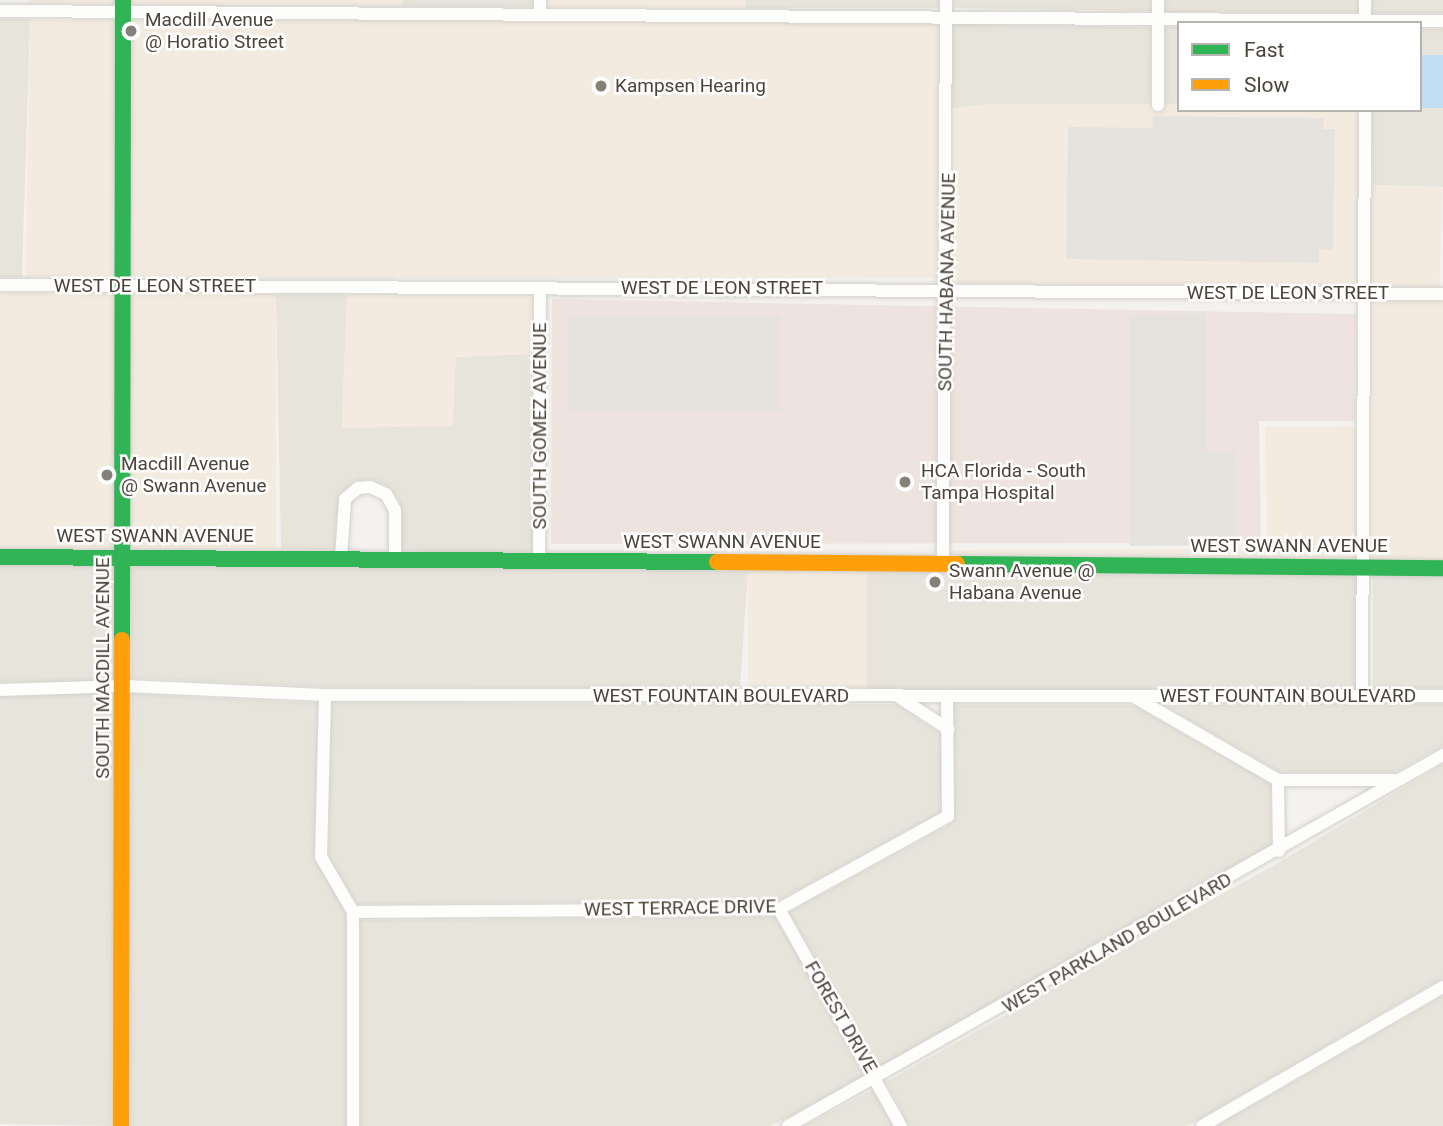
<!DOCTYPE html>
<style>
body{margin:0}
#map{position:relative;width:1443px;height:1126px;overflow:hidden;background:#f4f2ee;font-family:Roboto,sans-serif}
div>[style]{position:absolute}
.residential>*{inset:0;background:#e7e4dc;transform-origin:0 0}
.commercial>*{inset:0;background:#f3ebdf;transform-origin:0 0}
.medical>*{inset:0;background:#eee3df}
.parking>*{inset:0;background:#e6e3df;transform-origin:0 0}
.water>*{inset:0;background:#c0ddf1;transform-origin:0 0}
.roads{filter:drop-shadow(0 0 2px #d2d0cb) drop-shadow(0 0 2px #d2d0cb)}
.street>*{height:12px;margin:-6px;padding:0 6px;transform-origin:6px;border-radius:6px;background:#fdfdfc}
.fast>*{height:16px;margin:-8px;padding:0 8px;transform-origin:8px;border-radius:8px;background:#30b455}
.slow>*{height:16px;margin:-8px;padding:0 8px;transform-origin:8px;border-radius:8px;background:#ff9f0a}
.dots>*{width:19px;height:19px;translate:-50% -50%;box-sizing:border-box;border:4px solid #fff;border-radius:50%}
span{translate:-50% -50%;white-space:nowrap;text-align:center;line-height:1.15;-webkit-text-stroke:5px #fff;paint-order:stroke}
.poi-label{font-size:19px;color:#4b4439}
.left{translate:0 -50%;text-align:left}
.street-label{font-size:19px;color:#4b4439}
.legend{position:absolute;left:1177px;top:21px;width:245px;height:91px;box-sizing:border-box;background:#fff;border:2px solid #b7b4b0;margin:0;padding:9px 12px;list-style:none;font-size:21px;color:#4b4439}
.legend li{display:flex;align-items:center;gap:14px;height:35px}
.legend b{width:35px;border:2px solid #b7b4b0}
</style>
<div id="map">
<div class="residential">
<div style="clip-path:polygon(402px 0,533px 0,533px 7px,402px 6px)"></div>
<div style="left:746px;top:0;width:193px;height:8px"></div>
<div style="clip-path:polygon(953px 0,1151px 0,1151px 11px,953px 8px)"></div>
<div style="left:1165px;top:0;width:193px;height:12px"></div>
<div style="left:1372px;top:0;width:71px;height:13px"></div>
<div style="clip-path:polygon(0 19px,30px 19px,22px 277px,0 277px)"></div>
<div style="left:953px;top:24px;width:198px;height:84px;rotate:1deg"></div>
<div style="left:1165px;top:27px;width:14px;height:77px"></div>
<div style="left:1420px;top:29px;width:23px;height:27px"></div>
<div style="clip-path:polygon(1420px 107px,1443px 108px,1443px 187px,1373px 185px,1372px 110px)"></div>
<div style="clip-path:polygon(276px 295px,347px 295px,342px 427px,456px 357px,532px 354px,532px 554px,402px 551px,399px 500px,389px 486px,369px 479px,355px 481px,340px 494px,335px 550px,281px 549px)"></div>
<div style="left:0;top:564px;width:118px;height:118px"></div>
<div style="clip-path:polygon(131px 565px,748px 571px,740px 688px,325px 687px,132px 678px)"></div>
<div style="left:867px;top:572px;width:492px;height:117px"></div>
<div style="left:1373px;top:576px;width:70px;height:112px"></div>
<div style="left:118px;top:694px;width:432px;height:118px;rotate:91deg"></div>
<div style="clip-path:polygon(132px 694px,318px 703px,314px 857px,346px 914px,346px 1126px,128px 1126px)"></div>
<div style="clip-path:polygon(332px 703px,897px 704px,941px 734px,941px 812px,777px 901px,357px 904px,328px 855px)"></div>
<div style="clip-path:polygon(1443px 704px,1443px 746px,1396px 772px,1280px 772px,1163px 705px)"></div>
<div style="clip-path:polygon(954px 705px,1133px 705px,1271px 784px,1272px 846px,879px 1069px,789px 912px,951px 824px,955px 816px)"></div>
<div style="clip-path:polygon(1443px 764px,1443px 978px,1187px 1126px,909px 1126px,886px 1082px,1285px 859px)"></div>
<div style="clip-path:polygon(775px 917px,866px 1076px,771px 1126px,360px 1126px,360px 920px)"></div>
<div style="clip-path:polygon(1443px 996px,1443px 1126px,1217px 1126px)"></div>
<div style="clip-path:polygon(874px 1089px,893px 1126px,804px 1126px)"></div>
</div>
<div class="commercial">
<div style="left:30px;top:0;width:86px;height:4px"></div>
<div style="clip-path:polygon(130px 0,402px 0,402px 6px,232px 6px,130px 4px)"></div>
<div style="left:548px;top:0;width:198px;height:7px"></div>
<div style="left:30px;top:19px;width:86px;height:258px;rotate:1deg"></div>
<div style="left:130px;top:20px;width:809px;height:258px"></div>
<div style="clip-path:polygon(989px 104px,1151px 104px,1151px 112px,1164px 112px,1165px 104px,1179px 104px,1179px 110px,1358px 110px,1359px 286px,955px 283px,955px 108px)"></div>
<div style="left:1373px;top:185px;width:70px;height:101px;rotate:2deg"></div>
<div style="left:0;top:293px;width:116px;height:256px"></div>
<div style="left:130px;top:294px;width:146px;height:255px"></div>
<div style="clip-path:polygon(347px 295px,533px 297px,532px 354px,456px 357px,453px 426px,342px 428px)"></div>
<div style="left:1373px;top:302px;width:70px;height:258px"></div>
<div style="clip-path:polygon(1359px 426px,1359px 560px,950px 557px,950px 550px,1263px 549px,1267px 542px,1265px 427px)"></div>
<div style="left:748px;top:571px;width:119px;height:117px"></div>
</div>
<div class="medical">
<div style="clip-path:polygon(552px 299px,1356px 314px,1355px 421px,1259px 421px,1261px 543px,551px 544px)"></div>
</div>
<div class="parking">
<div style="clip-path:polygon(1153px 116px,1324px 118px,1323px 129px,1335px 129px,1333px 250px,1319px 250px,1319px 263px,1066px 259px,1068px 127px,1152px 128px)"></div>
<div style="clip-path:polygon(1206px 313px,1207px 452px,1235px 452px,1236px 545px,1130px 546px,1129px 314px)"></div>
<div style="left:780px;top:316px;width:95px;height:212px;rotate:90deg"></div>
</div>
<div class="water">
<div style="left:1443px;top:55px;width:53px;height:23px;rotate:90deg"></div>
</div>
<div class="roads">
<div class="street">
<div style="left:1158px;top:0;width:105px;rotate:90deg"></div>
<div style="left:1365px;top:0;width:23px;rotate:90deg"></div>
<div style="left:0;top:11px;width:1443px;rotate:0.4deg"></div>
<div style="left:540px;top:15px;width:15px;rotate:-90deg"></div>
<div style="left:0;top:285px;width:1443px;rotate:0.36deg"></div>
<div style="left:341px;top:558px;width:59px;rotate:-86.1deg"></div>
<div style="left:345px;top:499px;width:17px;rotate:-40deg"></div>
<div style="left:358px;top:488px;width:12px;rotate:-5deg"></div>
<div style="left:370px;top:487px;width:17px;rotate:24deg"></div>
<div style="left:386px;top:494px;width:18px;rotate:61deg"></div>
<div style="left:395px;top:510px;width:48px;rotate:90deg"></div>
<div style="left:539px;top:562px;width:273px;rotate:-89.8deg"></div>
<div style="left:943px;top:565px;width:565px;rotate:-89.7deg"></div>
<div style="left:0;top:690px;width:125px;rotate:-1.8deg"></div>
<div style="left:125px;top:686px;width:200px;rotate:2.6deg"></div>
<div style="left:325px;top:695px;width:1118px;rotate:0.05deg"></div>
<div style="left:325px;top:695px;width:162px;rotate:91.4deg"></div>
<div style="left:321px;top:857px;width:64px;rotate:59.8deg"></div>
<div style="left:353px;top:912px;width:214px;rotate:90deg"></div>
<div style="left:1362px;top:696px;width:586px;rotate:-89.71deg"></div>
<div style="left:899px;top:697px;width:59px;rotate:33.1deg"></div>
<div style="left:1136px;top:698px;width:164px;rotate:30deg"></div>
<div style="left:1278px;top:780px;width:119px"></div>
<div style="left:1278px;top:780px;width:71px;rotate:89.2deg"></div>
<div style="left:779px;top:909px;width:249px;rotate:60.7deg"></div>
<div style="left:353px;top:912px;width:426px;rotate:-0.4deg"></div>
<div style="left:779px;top:909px;width:193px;rotate:-28.8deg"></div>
<div style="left:948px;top:816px;width:119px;rotate:-90.5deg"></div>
<div style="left:788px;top:1126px;width:753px;rotate:-29.53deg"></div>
<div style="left:1202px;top:1126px;width:278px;rotate:-30deg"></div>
</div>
<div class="fast">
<div style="left:0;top:557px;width:717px;rotate:0.4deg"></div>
<div style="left:957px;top:564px;width:486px;rotate:0.5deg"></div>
<div style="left:122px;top:640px;width:640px;rotate:-89.91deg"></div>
</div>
<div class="slow">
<div style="left:717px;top:562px;width:240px;rotate:0.5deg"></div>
<div style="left:121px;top:1126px;width:486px;rotate:-89.9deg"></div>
</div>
</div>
<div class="dots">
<div style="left:131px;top:31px;background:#868178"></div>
<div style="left:601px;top:86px;background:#868178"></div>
<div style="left:107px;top:475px;background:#868178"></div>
<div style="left:905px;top:482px;background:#868178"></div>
<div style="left:935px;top:582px;background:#868178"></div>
</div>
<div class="poi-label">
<span class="left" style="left:145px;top:31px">Macdill Avenue<br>@ Horatio Street</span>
<span class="left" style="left:615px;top:86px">Kampsen Hearing</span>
<span class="left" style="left:121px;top:475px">Macdill Avenue<br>@ Swann Avenue</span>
<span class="left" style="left:921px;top:482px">HCA Florida - South<br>Tampa Hospital</span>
<span class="left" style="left:949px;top:582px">Swann Avenue @<br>Habana Avenue</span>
</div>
<div class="street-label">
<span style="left:947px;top:282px;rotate:-89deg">SOUTH HABANA AVENUE</span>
<span style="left:155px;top:286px">WEST DE LEON STREET</span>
<span style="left:722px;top:288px">WEST DE LEON STREET</span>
<span style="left:1288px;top:293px">WEST DE LEON STREET</span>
<span style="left:540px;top:426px;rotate:-90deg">SOUTH GOMEZ AVENUE</span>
<span style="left:155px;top:536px">WEST SWANN AVENUE</span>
<span style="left:722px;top:542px">WEST SWANN AVENUE</span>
<span style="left:1289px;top:546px">WEST SWANN AVENUE</span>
<span style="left:103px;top:668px;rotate:-90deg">SOUTH MACDILL AVENUE</span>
<span style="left:721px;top:696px">WEST FOUNTAIN BOULEVARD</span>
<span style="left:1288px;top:696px">WEST FOUNTAIN BOULEVARD</span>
<span style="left:680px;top:908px;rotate:-1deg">WEST TERRACE DRIVE</span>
<span style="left:1117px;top:943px;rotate:-30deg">WEST PARKLAND BOULEVARD</span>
<span style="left:841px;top:1017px;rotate:60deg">FOREST DRIVE</span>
</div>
<ul class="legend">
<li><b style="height:9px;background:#30b455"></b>Fast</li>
<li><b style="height:9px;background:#ff9f0a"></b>Slow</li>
</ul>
</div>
